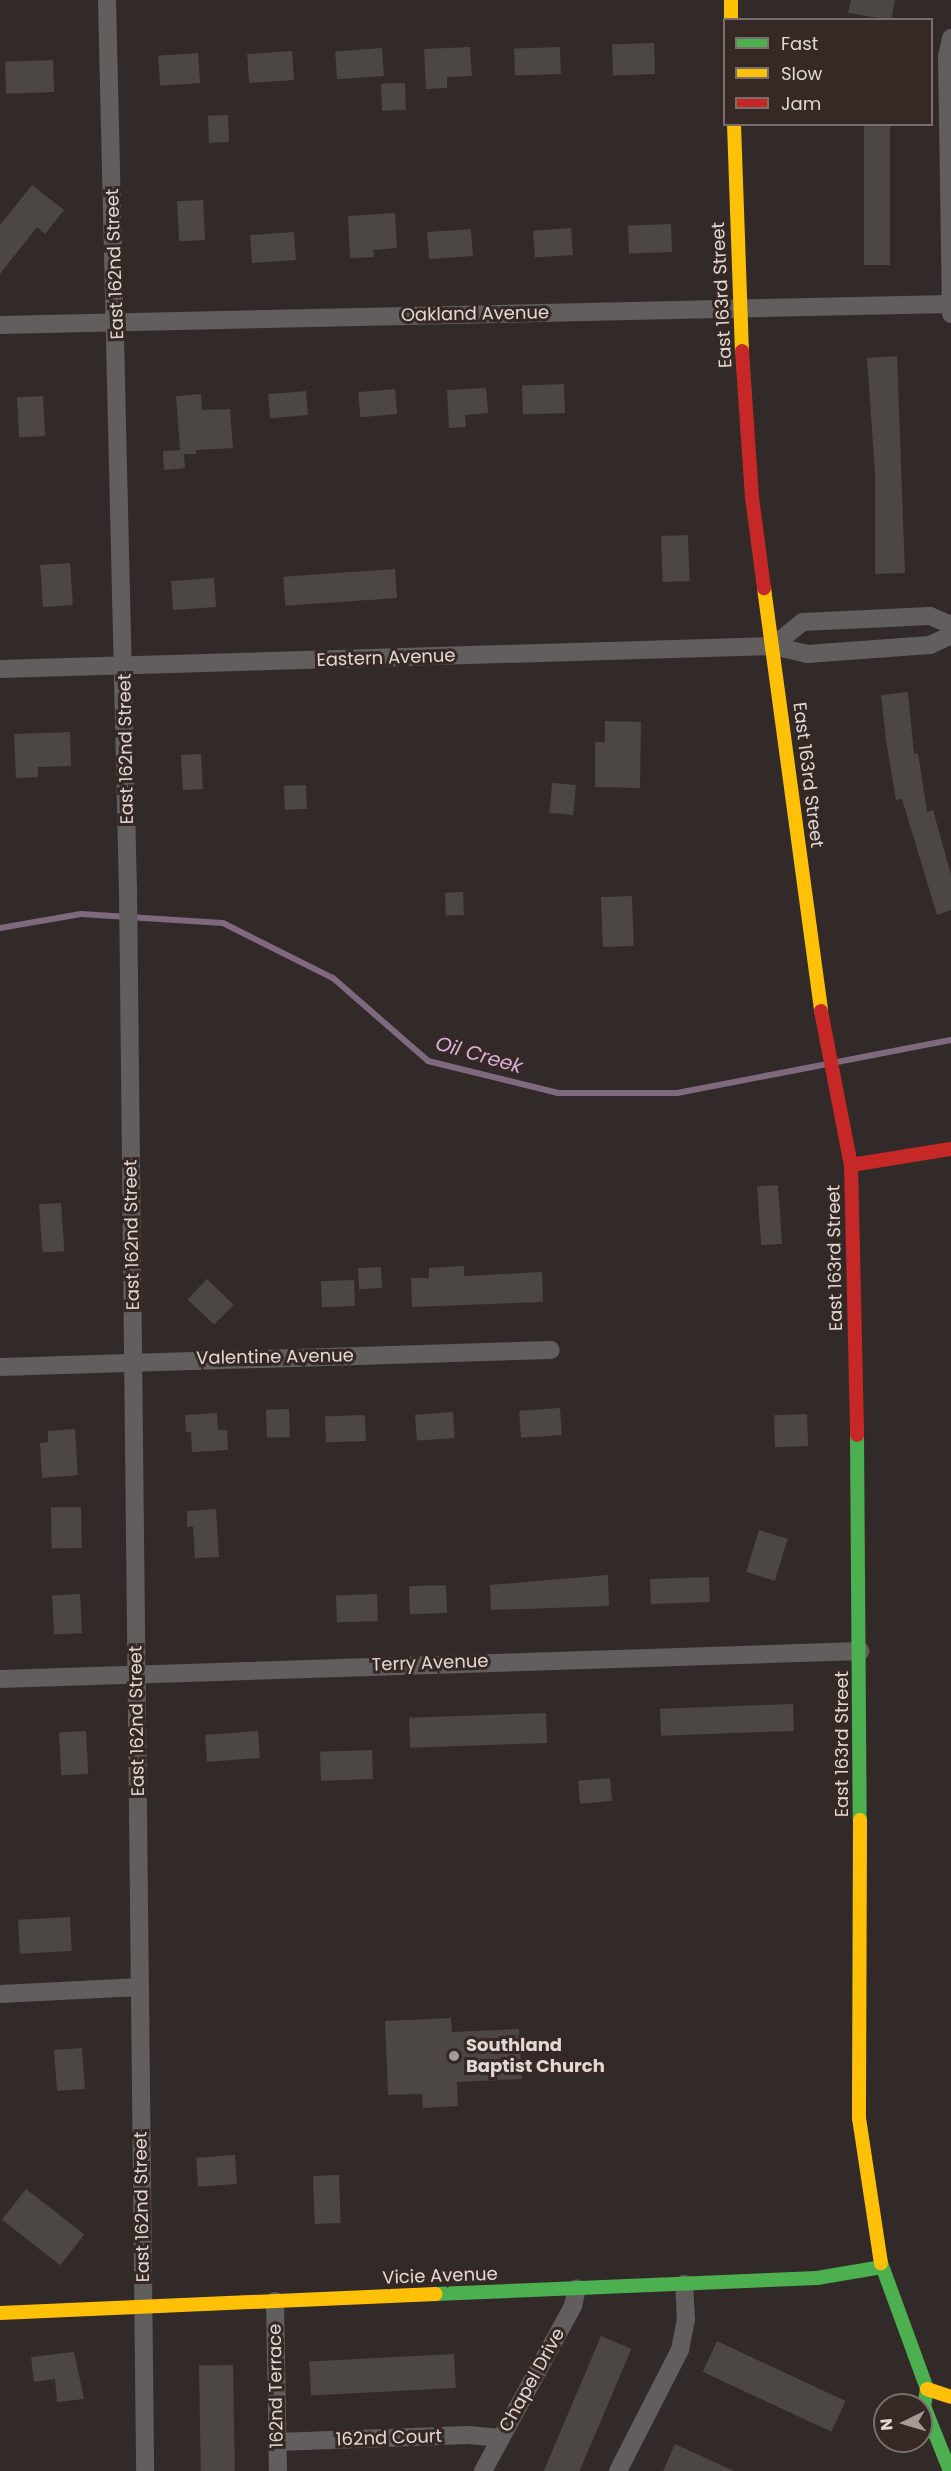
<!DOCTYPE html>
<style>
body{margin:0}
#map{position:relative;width:951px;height:2471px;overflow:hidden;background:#322a28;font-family:Poppins,sans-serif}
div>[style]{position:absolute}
.stream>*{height:6px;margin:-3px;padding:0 3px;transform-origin:3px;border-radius:3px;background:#7f697f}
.building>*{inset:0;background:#4c4644;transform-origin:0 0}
.street>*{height:18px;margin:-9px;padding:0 9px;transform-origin:9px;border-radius:9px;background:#625e5e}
.fast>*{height:14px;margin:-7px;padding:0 7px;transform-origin:7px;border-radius:7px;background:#4caf50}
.slow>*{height:14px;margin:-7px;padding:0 7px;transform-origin:7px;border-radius:7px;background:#ffc107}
.jam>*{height:14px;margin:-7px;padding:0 7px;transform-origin:7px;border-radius:7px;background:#c62828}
.dots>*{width:16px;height:16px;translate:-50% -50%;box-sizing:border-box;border:3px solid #352825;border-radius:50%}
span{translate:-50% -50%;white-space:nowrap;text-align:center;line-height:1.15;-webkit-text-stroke:6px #352825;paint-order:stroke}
.street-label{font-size:18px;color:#e1d8d6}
.poi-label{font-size:18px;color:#e1d8d6;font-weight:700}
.left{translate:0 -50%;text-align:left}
.water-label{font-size:20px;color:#d9aedb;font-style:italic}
.legend{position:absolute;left:723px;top:18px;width:210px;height:108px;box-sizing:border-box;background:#352825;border:2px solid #7a6e6c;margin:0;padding:8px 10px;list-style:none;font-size:18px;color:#e1d8d6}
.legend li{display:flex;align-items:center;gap:12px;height:30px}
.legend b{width:30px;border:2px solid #7a6e6c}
.north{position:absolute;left:873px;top:2393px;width:60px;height:60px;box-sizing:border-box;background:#352825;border:2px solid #7a6e6c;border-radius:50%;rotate:265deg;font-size:16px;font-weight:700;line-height:24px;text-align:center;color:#e1d8d6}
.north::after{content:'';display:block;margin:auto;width:21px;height:27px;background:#a49b99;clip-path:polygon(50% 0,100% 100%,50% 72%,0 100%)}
</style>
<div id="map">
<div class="stream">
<div style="left:0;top:928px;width:82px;rotate:-9.8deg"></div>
<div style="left:81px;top:914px;width:142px;rotate:3.6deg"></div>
<div style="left:223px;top:923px;width:123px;rotate:26.6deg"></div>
<div style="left:333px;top:978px;width:126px;rotate:41.1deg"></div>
<div style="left:428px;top:1061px;width:134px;rotate:13.8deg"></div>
<div style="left:558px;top:1093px;width:119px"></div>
<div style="left:677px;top:1093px;width:153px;rotate:-10.9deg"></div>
<div style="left:837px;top:1062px;width:116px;rotate:-10.9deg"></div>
</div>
<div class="building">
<div style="clip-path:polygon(851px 0,895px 0,891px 20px,848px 13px)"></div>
<div style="left:654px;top:43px;width:31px;height:42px;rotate:88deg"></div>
<div style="clip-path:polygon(470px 47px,472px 76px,447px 77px,447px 88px,426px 89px,424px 49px)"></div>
<div style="left:560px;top:47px;width:27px;height:46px;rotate:88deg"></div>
<div style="left:382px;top:48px;width:28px;height:47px;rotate:86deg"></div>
<div style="left:292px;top:51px;width:29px;height:45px;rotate:86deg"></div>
<div style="left:198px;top:53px;width:30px;height:40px;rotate:86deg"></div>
<div style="left:53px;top:60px;width:32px;height:48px;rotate:88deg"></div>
<div style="left:405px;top:83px;width:27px;height:24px;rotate:88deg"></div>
<div style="left:228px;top:115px;width:27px;height:20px;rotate:88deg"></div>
<div style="left:864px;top:124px;width:26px;height:141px"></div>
<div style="clip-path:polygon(32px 185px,64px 210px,45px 234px,37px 227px,0 274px,0 225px)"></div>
<div style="left:203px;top:200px;width:40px;height:26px;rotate:87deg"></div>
<div style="clip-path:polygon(395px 213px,397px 248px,373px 250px,374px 257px,350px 258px,348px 216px)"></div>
<div style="left:671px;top:224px;width:28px;height:43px;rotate:88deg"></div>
<div style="left:571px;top:228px;width:27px;height:38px;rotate:86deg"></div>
<div style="left:471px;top:229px;width:27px;height:44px;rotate:86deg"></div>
<div style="left:294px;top:232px;width:28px;height:44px;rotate:86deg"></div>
<div style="clip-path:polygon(897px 356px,905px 573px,875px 574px,875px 473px,867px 358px)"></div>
<div style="left:564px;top:384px;width:29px;height:42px;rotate:88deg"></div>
<div style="clip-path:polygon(486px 388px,488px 413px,465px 415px,466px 427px,449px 428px,447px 390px)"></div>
<div style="left:395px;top:389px;width:25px;height:37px;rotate:85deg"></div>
<div style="left:306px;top:391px;width:24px;height:38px;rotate:85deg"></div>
<div style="clip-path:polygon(201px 394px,202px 410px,230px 409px,233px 448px,196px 450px,196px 454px,184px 454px,185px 468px,164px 470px,163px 451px,180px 450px,176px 396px)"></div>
<div style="left:43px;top:396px;width:40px;height:26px;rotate:87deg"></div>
<div style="left:688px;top:535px;width:46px;height:27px;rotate:88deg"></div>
<div style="left:70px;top:563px;width:42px;height:30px;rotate:86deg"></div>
<div style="left:395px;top:569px;width:29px;height:112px;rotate:86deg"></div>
<div style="left:214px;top:578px;width:29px;height:43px;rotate:86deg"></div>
<div style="clip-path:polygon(908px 692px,914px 754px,918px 753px,927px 812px,933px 810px,951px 875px,951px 910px,937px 915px,902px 799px,896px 800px,886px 740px,881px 695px)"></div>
<div style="clip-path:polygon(605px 721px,641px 722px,640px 788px,595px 787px,595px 742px,605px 742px)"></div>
<div style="clip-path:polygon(70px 732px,71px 766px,38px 767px,38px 777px,16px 778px,14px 734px)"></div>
<div style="left:201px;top:754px;width:35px;height:20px;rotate:87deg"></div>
<div style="left:552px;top:783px;width:24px;height:30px;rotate:5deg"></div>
<div style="left:306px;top:785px;width:24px;height:22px;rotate:88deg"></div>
<div style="left:463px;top:892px;width:23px;height:18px;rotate:88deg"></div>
<div style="left:632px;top:896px;width:50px;height:31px;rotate:88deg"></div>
<div style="left:778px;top:1185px;width:59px;height:21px;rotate:86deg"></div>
<div style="left:61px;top:1203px;width:48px;height:22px;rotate:86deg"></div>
<div style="clip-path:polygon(464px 1266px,464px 1276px,542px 1272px,543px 1302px,412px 1307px,411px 1278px,429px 1278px,429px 1268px)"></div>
<div style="left:381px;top:1267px;width:21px;height:23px;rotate:87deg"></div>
<div style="left:207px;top:1279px;width:37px;height:28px;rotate:44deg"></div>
<div style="left:354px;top:1280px;width:26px;height:33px;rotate:88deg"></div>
<div style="left:560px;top:1408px;width:27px;height:41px;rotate:86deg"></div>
<div style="left:289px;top:1409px;width:28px;height:23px;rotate:88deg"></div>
<div style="left:453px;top:1412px;width:26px;height:38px;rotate:86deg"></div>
<div style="clip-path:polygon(217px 1413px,218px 1430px,227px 1430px,228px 1450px,192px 1452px,191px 1432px,186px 1432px,185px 1415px)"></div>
<div style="left:807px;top:1414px;width:32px;height:33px;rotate:88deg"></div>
<div style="left:365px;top:1415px;width:26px;height:40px;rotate:88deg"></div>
<div style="clip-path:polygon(75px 1429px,78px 1475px,42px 1478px,40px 1443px,48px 1442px,48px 1431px)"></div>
<div style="left:81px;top:1507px;width:41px;height:30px;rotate:89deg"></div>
<div style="clip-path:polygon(216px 1509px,219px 1557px,195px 1558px,193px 1526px,187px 1527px,187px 1511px)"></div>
<div style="left:759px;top:1530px;width:30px;height:44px;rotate:17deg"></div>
<div style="clip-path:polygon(608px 1575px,609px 1606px,491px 1610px,490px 1585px)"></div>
<div style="left:709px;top:1577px;width:25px;height:59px;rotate:88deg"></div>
<div style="left:446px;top:1585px;width:28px;height:37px;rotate:88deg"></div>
<div style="left:80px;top:1594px;width:39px;height:28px;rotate:87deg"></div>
<div style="left:377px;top:1594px;width:27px;height:41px;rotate:88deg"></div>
<div style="left:793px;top:1704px;width:27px;height:133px;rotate:88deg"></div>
<div style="left:546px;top:1713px;width:30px;height:137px;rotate:88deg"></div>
<div style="left:86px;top:1731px;width:43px;height:27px;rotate:87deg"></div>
<div style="left:258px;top:1731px;width:27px;height:53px;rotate:86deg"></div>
<div style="left:372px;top:1750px;width:29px;height:52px;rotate:88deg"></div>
<div style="left:610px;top:1778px;width:23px;height:32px;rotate:85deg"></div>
<div style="left:70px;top:1917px;width:34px;height:52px;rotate:87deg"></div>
<div style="clip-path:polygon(451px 2018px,452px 2032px,519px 2029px,522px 2079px,457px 2082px,458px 2106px,423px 2108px,422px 2094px,388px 2095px,385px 2021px)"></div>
<div style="left:82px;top:2048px;width:41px;height:28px;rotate:86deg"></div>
<div style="left:235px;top:2155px;width:29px;height:39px;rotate:86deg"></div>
<div style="left:339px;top:2175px;width:48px;height:26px;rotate:88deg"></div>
<div style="left:26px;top:2189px;width:74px;height:39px;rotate:38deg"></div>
<div style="left:601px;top:2336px;width:33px;height:148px;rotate:23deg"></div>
<div style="left:717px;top:2341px;width:142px;height:34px;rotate:25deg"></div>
<div style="clip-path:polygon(74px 2352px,84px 2399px,57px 2402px,55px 2379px,34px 2382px,31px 2357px)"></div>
<div style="left:454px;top:2354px;width:34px;height:145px;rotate:87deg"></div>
<div style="left:233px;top:2365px;width:106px;height:34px;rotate:89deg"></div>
<div style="clip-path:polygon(675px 2444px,734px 2471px,663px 2471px)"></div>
</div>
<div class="street">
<div style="left:107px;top:0;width:888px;rotate:88.65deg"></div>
<div style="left:128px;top:888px;width:1583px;rotate:89.38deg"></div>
<div style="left:951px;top:38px;width:19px;rotate:102deg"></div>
<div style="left:947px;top:57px;width:257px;rotate:89.1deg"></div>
<div style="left:0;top:325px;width:951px;rotate:-1.27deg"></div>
<div style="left:773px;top:646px;width:38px;rotate:-39deg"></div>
<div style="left:803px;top:622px;width:127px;rotate:-2.7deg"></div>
<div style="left:930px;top:616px;width:23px;rotate:23deg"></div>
<div style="left:0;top:669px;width:773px;rotate:-1.7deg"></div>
<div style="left:773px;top:646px;width:35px;rotate:13deg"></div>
<div style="left:807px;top:654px;width:123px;rotate:-4.2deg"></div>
<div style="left:930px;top:645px;width:23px;rotate:-25deg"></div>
<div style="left:0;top:1367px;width:551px;rotate:-1.77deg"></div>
<div style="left:0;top:1679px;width:861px;rotate:-1.86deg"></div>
<div style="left:0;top:1994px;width:140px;rotate:-2.9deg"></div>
<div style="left:275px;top:2301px;width:170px;rotate:89deg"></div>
<div style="left:277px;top:2442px;width:191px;rotate:-2.1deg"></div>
<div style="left:468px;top:2435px;width:33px;rotate:5deg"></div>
<div style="left:483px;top:2471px;width:188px;rotate:-61.4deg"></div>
<div style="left:573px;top:2306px;width:18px;rotate:-77deg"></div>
<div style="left:618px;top:2471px;width:136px;rotate:-62.9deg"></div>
<div style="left:680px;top:2350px;width:31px;rotate:-79deg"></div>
<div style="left:686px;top:2320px;width:36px;rotate:-93deg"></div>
</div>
<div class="fast">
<div style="left:857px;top:1435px;width:385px;rotate:89.6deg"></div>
<div style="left:881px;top:2263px;width:134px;rotate:69.9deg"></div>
<div style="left:927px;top:2389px;width:17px;rotate:100deg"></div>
<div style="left:924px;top:2406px;width:70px;rotate:68.2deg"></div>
<div style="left:436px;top:2294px;width:381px;rotate:-2.4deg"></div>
<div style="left:817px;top:2278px;width:66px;rotate:-9.6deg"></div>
</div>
<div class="slow">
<div style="left:731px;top:0;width:20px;rotate:90deg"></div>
<div style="left:734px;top:124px;width:227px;rotate:88deg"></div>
<div style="left:764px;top:588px;width:427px;rotate:82.3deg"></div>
<div style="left:860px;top:1820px;width:298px;rotate:90.2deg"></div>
<div style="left:859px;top:2118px;width:147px;rotate:81.4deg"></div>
<div style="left:0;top:2313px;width:436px;rotate:-2.5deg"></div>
<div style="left:927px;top:2389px;width:25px;rotate:18deg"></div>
</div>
<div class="jam">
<div style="left:742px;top:351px;width:146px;rotate:86.1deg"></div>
<div style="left:752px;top:497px;width:92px;rotate:82.5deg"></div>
<div style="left:821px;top:1011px;width:157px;rotate:79deg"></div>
<div style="left:851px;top:1165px;width:270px;rotate:88.7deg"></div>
<div style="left:851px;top:1165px;width:101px;rotate:-9.1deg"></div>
</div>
<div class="dots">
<div style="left:454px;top:2056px;background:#a49b99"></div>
</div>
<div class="street-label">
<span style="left:115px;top:264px;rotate:-92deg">East 162nd Street</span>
<span style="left:722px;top:295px;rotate:-93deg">East 163rd Street</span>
<span style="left:475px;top:314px;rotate:-1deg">Oakland Avenue</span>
<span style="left:386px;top:658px;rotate:-2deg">Eastern Avenue</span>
<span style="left:126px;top:749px;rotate:-91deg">East 162nd Street</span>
<span style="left:808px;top:775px;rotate:83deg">East 163rd Street</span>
<span style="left:132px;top:1235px;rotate:-91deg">East 162nd Street</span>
<span style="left:835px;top:1258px;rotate:-91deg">East 163rd Street</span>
<span style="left:275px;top:1357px;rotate:-1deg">Valentine Avenue</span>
<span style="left:430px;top:1663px;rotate:-2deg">Terry Avenue</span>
<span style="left:137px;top:1721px;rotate:-91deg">East 162nd Street</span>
<span style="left:842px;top:1744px;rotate:-90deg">East 163rd Street</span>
<span style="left:142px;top:2207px;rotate:-91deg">East 162nd Street</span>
<span style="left:440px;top:2276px;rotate:-2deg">Vicie Avenue</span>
<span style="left:532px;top:2380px;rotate:-61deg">Chapel Drive</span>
<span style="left:276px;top:2386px;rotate:-91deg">162nd Terrace</span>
<span style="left:389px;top:2438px;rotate:-2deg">162nd Court</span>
</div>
<div class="poi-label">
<span class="left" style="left:466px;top:2056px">Southland<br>Baptist Church</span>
</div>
<div class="water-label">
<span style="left:479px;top:1055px;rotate:16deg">Oil Creek</span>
</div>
<ul class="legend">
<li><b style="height:8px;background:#4caf50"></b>Fast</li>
<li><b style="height:8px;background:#ffc107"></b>Slow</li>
<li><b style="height:8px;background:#c62828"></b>Jam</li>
</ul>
<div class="north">N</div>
</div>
